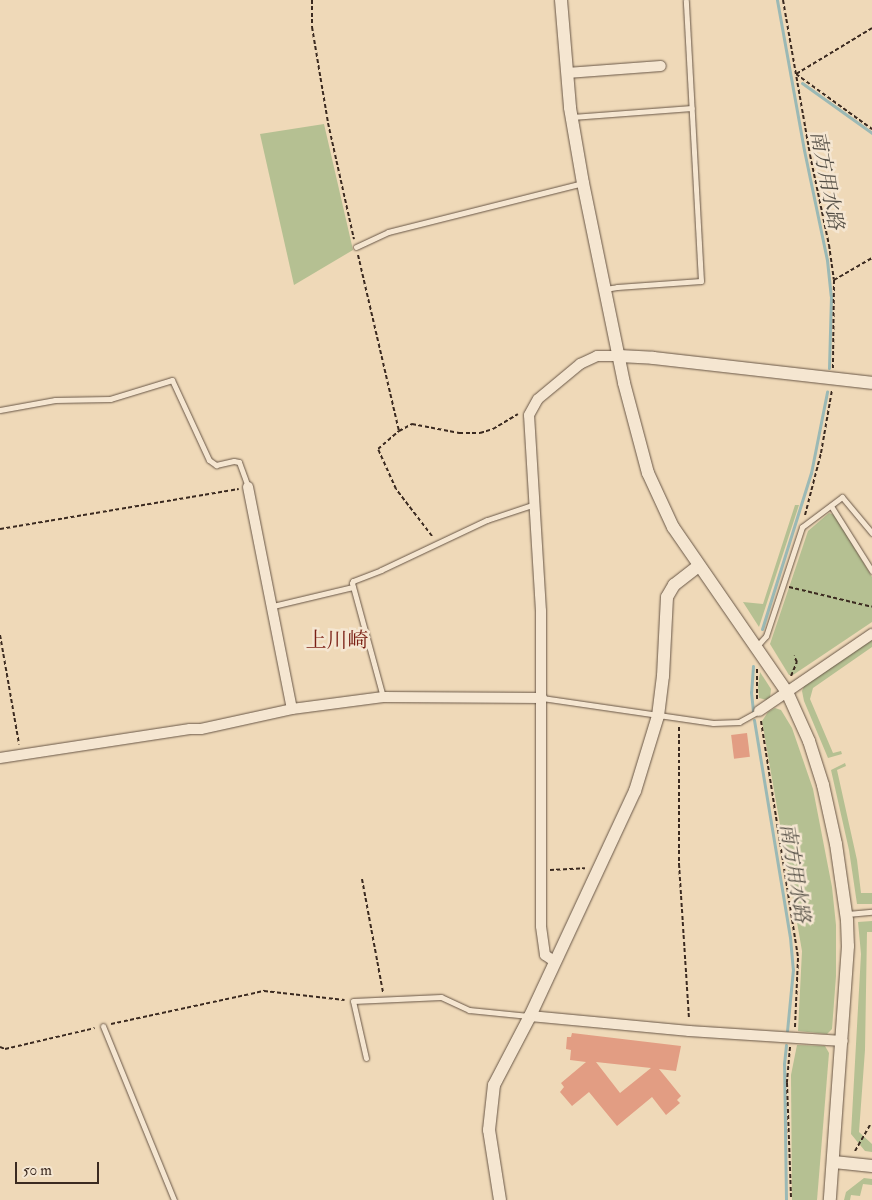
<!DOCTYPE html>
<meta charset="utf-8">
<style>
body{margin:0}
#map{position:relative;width:872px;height:1200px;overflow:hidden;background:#efd9b8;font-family:"IM FELL Double Pica","Noto Serif JP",serif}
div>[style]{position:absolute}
.green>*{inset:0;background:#b5c092}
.stream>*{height:3px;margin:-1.5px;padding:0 1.5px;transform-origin:1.5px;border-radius:1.5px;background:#9bb9b5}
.building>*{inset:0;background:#e29d83;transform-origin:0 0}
.path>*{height:2px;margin-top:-1px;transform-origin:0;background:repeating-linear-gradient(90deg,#3b2a20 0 4px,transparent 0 6.5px)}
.roads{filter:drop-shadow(0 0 1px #685646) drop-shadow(0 0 1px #685646)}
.service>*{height:5px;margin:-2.5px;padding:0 2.5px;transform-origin:2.5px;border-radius:2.5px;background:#f5e6d1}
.minor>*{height:10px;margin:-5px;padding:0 5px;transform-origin:5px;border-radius:5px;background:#f5e6d1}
.tertiary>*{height:12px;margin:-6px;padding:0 6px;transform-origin:6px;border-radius:6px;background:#f5e6d1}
span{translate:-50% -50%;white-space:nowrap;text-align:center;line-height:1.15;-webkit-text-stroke:5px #f5e6d1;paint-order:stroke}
.water-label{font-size:20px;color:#534e45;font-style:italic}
.quarter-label{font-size:21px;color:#7a1f14}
.scale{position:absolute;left:15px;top:1162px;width:84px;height:22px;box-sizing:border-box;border:2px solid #3b2a20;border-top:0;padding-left:6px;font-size:15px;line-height:18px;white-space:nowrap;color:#3b2a20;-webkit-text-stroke:4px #f5e6d1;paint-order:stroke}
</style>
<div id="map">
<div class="green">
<div style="clip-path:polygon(324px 124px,353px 250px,294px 285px,260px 134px)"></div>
<div style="clip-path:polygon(795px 505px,799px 505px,759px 627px,743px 602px,763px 604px)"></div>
<div style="clip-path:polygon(829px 513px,835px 515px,872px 577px,872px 622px,793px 675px,789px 675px,770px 644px,808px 531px)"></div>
<div style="clip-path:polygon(872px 640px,872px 647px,813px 688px,810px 699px,833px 753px,841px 751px,842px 754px,828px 758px,804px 701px,802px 691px,804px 686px)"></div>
<div style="clip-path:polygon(760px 672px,771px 689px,770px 698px,767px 700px,759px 698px,758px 687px)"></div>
<div style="clip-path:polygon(775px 708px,781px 710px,792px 728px,813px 789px,832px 887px,836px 925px,836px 976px,832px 1029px,827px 1034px,798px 1031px,802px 951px,762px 721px,768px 712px)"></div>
<div style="clip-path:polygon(845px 763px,846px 766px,837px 770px,857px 860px,861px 893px,872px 893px,872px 904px,857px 904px,849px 850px,831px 770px)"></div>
<div style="clip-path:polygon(872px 921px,872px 932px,867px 932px,865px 1050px,859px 1132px,872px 1144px,872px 1152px,865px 1151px,851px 1134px,861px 954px,858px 922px)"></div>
<div style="clip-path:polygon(797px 1045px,825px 1046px,829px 1053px,817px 1200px,792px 1200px,791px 1075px)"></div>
<div style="clip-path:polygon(864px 1178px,872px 1179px,872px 1185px,863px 1184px,860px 1196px,851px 1195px,850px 1200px,844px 1200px,846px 1192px)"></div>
</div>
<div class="stream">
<div style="left:777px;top:0;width:152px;rotate:79.8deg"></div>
<div style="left:804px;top:150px;width:112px;rotate:78.2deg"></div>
<div style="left:827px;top:260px;width:36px;rotate:84deg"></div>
<div style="left:831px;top:296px;width:72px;rotate:91.6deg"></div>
<div style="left:802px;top:83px;width:86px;rotate:35.5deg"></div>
<div style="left:762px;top:629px;width:164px;rotate:-72.6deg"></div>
<div style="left:811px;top:473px;width:83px;rotate:-78.8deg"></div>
<div style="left:753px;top:666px;width:26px;rotate:94deg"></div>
<div style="left:751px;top:692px;width:19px;rotate:84deg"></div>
<div style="left:754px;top:720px;width:220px;rotate:80.6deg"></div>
<div style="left:790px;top:937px;width:32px;rotate:85deg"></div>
<div style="left:793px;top:969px;width:62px;rotate:95.5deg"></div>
<div style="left:786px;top:1200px;width:136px;rotate:-90.8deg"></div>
<div style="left:784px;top:1064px;width:19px;rotate:-84deg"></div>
</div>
<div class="building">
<div style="left:747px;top:733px;width:24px;height:16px;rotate:83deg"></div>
<div style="clip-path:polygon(evenodd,572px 1033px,681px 1046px,676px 1071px,659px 1069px,681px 1096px,677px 1100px,680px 1103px,666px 1115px,652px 1097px,617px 1126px,589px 1092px,572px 1106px,560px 1092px,564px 1087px,561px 1083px,586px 1062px,570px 1060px,571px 1050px,566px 1049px,567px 1037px,571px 1037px,572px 1033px,596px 1062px,651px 1068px,620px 1093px,596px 1062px)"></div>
</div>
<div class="path">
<div style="left:312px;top:0;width:27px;rotate:90deg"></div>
<div style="left:312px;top:27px;width:97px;rotate:80.5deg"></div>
<div style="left:328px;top:123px;width:119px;rotate:77.4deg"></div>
<div style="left:783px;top:0;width:157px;rotate:80.1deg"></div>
<div style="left:810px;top:155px;width:92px;rotate:78.1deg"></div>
<div style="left:829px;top:245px;width:35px;rotate:82deg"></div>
<div style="left:834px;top:280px;width:88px;rotate:90.7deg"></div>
<div style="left:872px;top:28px;width:89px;rotate:148.8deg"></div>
<div style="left:796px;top:74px;width:94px;rotate:35.9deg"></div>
<div style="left:358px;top:255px;width:181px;rotate:76.9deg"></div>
<div style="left:834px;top:280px;width:44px;rotate:-30.1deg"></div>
<div style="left:805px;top:515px;width:64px;rotate:-75.5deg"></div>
<div style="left:821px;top:453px;width:64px;rotate:-80.1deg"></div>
<div style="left:0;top:529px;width:242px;rotate:-9.5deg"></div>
<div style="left:432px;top:536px;width:59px;rotate:-127.5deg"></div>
<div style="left:396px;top:489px;width:44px;rotate:-114.2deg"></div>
<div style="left:378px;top:449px;width:28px;rotate:-41deg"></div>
<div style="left:399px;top:431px;width:15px;rotate:-28deg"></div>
<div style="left:412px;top:424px;width:48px;rotate:10.8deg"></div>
<div style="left:459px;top:433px;width:21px"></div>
<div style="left:480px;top:433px;width:14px;rotate:-17deg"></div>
<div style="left:493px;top:429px;width:29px;rotate:-31deg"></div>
<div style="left:789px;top:587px;width:85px;rotate:13.5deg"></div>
<div style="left:0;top:635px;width:111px;rotate:80.1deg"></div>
<div style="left:791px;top:676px;width:15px;rotate:-67deg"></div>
<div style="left:797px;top:662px;width:7px;rotate:-117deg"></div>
<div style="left:757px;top:699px;width:30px;rotate:-90deg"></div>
<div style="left:761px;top:721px;width:240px;rotate:81.1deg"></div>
<div style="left:798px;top:958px;width:70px;rotate:92.5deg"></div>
<div style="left:679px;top:727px;width:137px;rotate:90deg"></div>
<div style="left:679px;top:864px;width:156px;rotate:86.3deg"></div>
<div style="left:550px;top:870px;width:35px;rotate:-3deg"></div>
<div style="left:362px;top:879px;width:115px;rotate:79.5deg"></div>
<div style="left:111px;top:1024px;width:157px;rotate:-12.2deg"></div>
<div style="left:264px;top:991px;width:81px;rotate:6.3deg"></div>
<div style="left:0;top:1047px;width:5px;rotate:22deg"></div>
<div style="left:5px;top:1049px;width:92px;rotate:-13.1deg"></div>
<div style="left:790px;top:1047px;width:36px;rotate:95deg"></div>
<div style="left:787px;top:1083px;width:117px;rotate:88deg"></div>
<div style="left:855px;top:1151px;width:30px;rotate:-60deg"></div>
</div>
<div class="roads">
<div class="service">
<div style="left:572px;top:117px;width:120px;rotate:-4.3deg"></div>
<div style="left:356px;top:247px;width:35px;rotate:-25deg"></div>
<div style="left:388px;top:232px;width:201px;rotate:-14.1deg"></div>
<div style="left:605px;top:289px;width:12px;rotate:-9deg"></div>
<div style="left:617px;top:287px;width:84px;rotate:-4.1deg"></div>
<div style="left:701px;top:281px;width:281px;rotate:-93.1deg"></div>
<div style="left:0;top:410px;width:56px;rotate:-10.3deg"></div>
<div style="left:55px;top:400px;width:55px;rotate:-1deg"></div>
<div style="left:110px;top:399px;width:65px;rotate:-17deg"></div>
<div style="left:172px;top:380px;width:88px;rotate:65.2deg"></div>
<div style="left:209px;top:460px;width:9px;rotate:36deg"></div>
<div style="left:216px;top:465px;width:18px;rotate:-13deg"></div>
<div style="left:234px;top:461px;width:5px;rotate:11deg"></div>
<div style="left:239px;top:462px;width:27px;rotate:70deg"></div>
<div style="left:831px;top:506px;width:77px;rotate:57.8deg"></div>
<div style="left:273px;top:606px;width:82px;rotate:-13.4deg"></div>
<div style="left:756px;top:647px;width:15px;rotate:-48deg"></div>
<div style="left:766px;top:636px;width:115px;rotate:-71.7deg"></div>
<div style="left:802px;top:527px;width:50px;rotate:-36.9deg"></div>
<div style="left:842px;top:497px;width:47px;rotate:50.2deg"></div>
<div style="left:383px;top:697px;width:118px;rotate:-105.2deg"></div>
<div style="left:352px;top:583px;width:2px;rotate:-63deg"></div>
<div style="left:353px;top:581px;width:30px;rotate:-21deg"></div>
<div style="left:381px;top:570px;width:117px;rotate:-25.3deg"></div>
<div style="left:487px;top:520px;width:51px;rotate:-18.4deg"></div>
<div style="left:542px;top:698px;width:173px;rotate:8.3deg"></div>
<div style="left:713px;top:723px;width:26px;rotate:-2deg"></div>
<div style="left:739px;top:722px;width:23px;rotate:-29deg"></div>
<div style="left:847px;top:914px;width:25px;rotate:-5deg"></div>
<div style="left:103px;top:1026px;width:188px;rotate:67.8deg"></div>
<div style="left:366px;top:1058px;width:58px;rotate:-102.8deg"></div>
<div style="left:353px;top:1001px;width:88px;rotate:-2.6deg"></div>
<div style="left:441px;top:997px;width:31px;rotate:25deg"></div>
<div style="left:469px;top:1010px;width:60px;rotate:5.7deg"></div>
</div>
<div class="minor">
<div style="left:567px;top:73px;width:94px;rotate:-4.3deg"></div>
<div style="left:248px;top:487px;width:226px;rotate:78.8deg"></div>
<div style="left:759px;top:711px;width:137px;rotate:-34.3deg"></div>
<div style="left:0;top:758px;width:192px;rotate:-8.7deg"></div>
<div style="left:190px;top:729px;width:11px"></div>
<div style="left:201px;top:729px;width:93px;rotate:-12.4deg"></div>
<div style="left:292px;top:709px;width:92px;rotate:-7.5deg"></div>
<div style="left:383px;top:697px;width:159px;rotate:0.4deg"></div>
<div style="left:554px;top:961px;width:11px;rotate:-146deg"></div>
<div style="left:545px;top:955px;width:29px;rotate:-98deg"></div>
<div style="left:541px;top:926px;width:315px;rotate:-90deg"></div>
<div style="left:541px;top:611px;width:196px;rotate:-93.5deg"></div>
<div style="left:529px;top:415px;width:18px;rotate:-61deg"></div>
<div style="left:538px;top:399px;width:55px;rotate:-39.8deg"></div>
<div style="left:580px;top:364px;width:19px;rotate:-25deg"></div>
<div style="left:597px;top:356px;width:22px"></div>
<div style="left:530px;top:1016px;width:160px;rotate:5.4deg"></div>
<div style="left:689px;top:1031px;width:154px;rotate:3.7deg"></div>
</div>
<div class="tertiary">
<div style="left:561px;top:0;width:108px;rotate:85.2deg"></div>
<div style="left:570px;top:108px;width:76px;rotate:80.2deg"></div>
<div style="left:583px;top:183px;width:204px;rotate:78.4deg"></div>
<div style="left:624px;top:383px;width:93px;rotate:75.1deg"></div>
<div style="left:648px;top:473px;width:60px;rotate:65.2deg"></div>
<div style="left:673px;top:527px;width:201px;rotate:55.4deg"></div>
<div style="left:787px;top:692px;width:54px;rotate:65.8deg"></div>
<div style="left:809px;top:741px;width:46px;rotate:72.3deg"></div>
<div style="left:823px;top:785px;width:60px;rotate:77.6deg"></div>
<div style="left:836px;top:844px;width:77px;rotate:81.8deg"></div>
<div style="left:847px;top:920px;width:26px;rotate:88deg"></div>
<div style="left:848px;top:946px;width:255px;rotate:94.1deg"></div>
<div style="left:619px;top:356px;width:34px;rotate:3deg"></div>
<div style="left:653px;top:358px;width:220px;rotate:6.5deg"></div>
<div style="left:834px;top:1162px;width:38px;rotate:6deg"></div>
<div style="left:500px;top:1200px;width:71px;rotate:-98.9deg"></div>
<div style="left:489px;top:1130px;width:45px;rotate:-83.7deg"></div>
<div style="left:494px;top:1085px;width:78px;rotate:-62.4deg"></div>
<div style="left:530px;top:1016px;width:248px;rotate:-65deg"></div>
<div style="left:635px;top:791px;width:78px;rotate:-73deg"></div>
<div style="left:658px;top:716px;width:40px;rotate:-82.9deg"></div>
<div style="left:663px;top:676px;width:79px;rotate:-87.1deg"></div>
<div style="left:667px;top:597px;width:14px;rotate:-60deg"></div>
<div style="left:674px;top:585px;width:31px;rotate:-38deg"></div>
</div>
</div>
<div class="water-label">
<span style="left:827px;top:180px;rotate:79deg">南方用水路</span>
<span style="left:795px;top:873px;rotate:81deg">南方用水路</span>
</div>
<div class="quarter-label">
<span style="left:337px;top:641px">上川崎</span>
</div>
<div class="scale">50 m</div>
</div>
